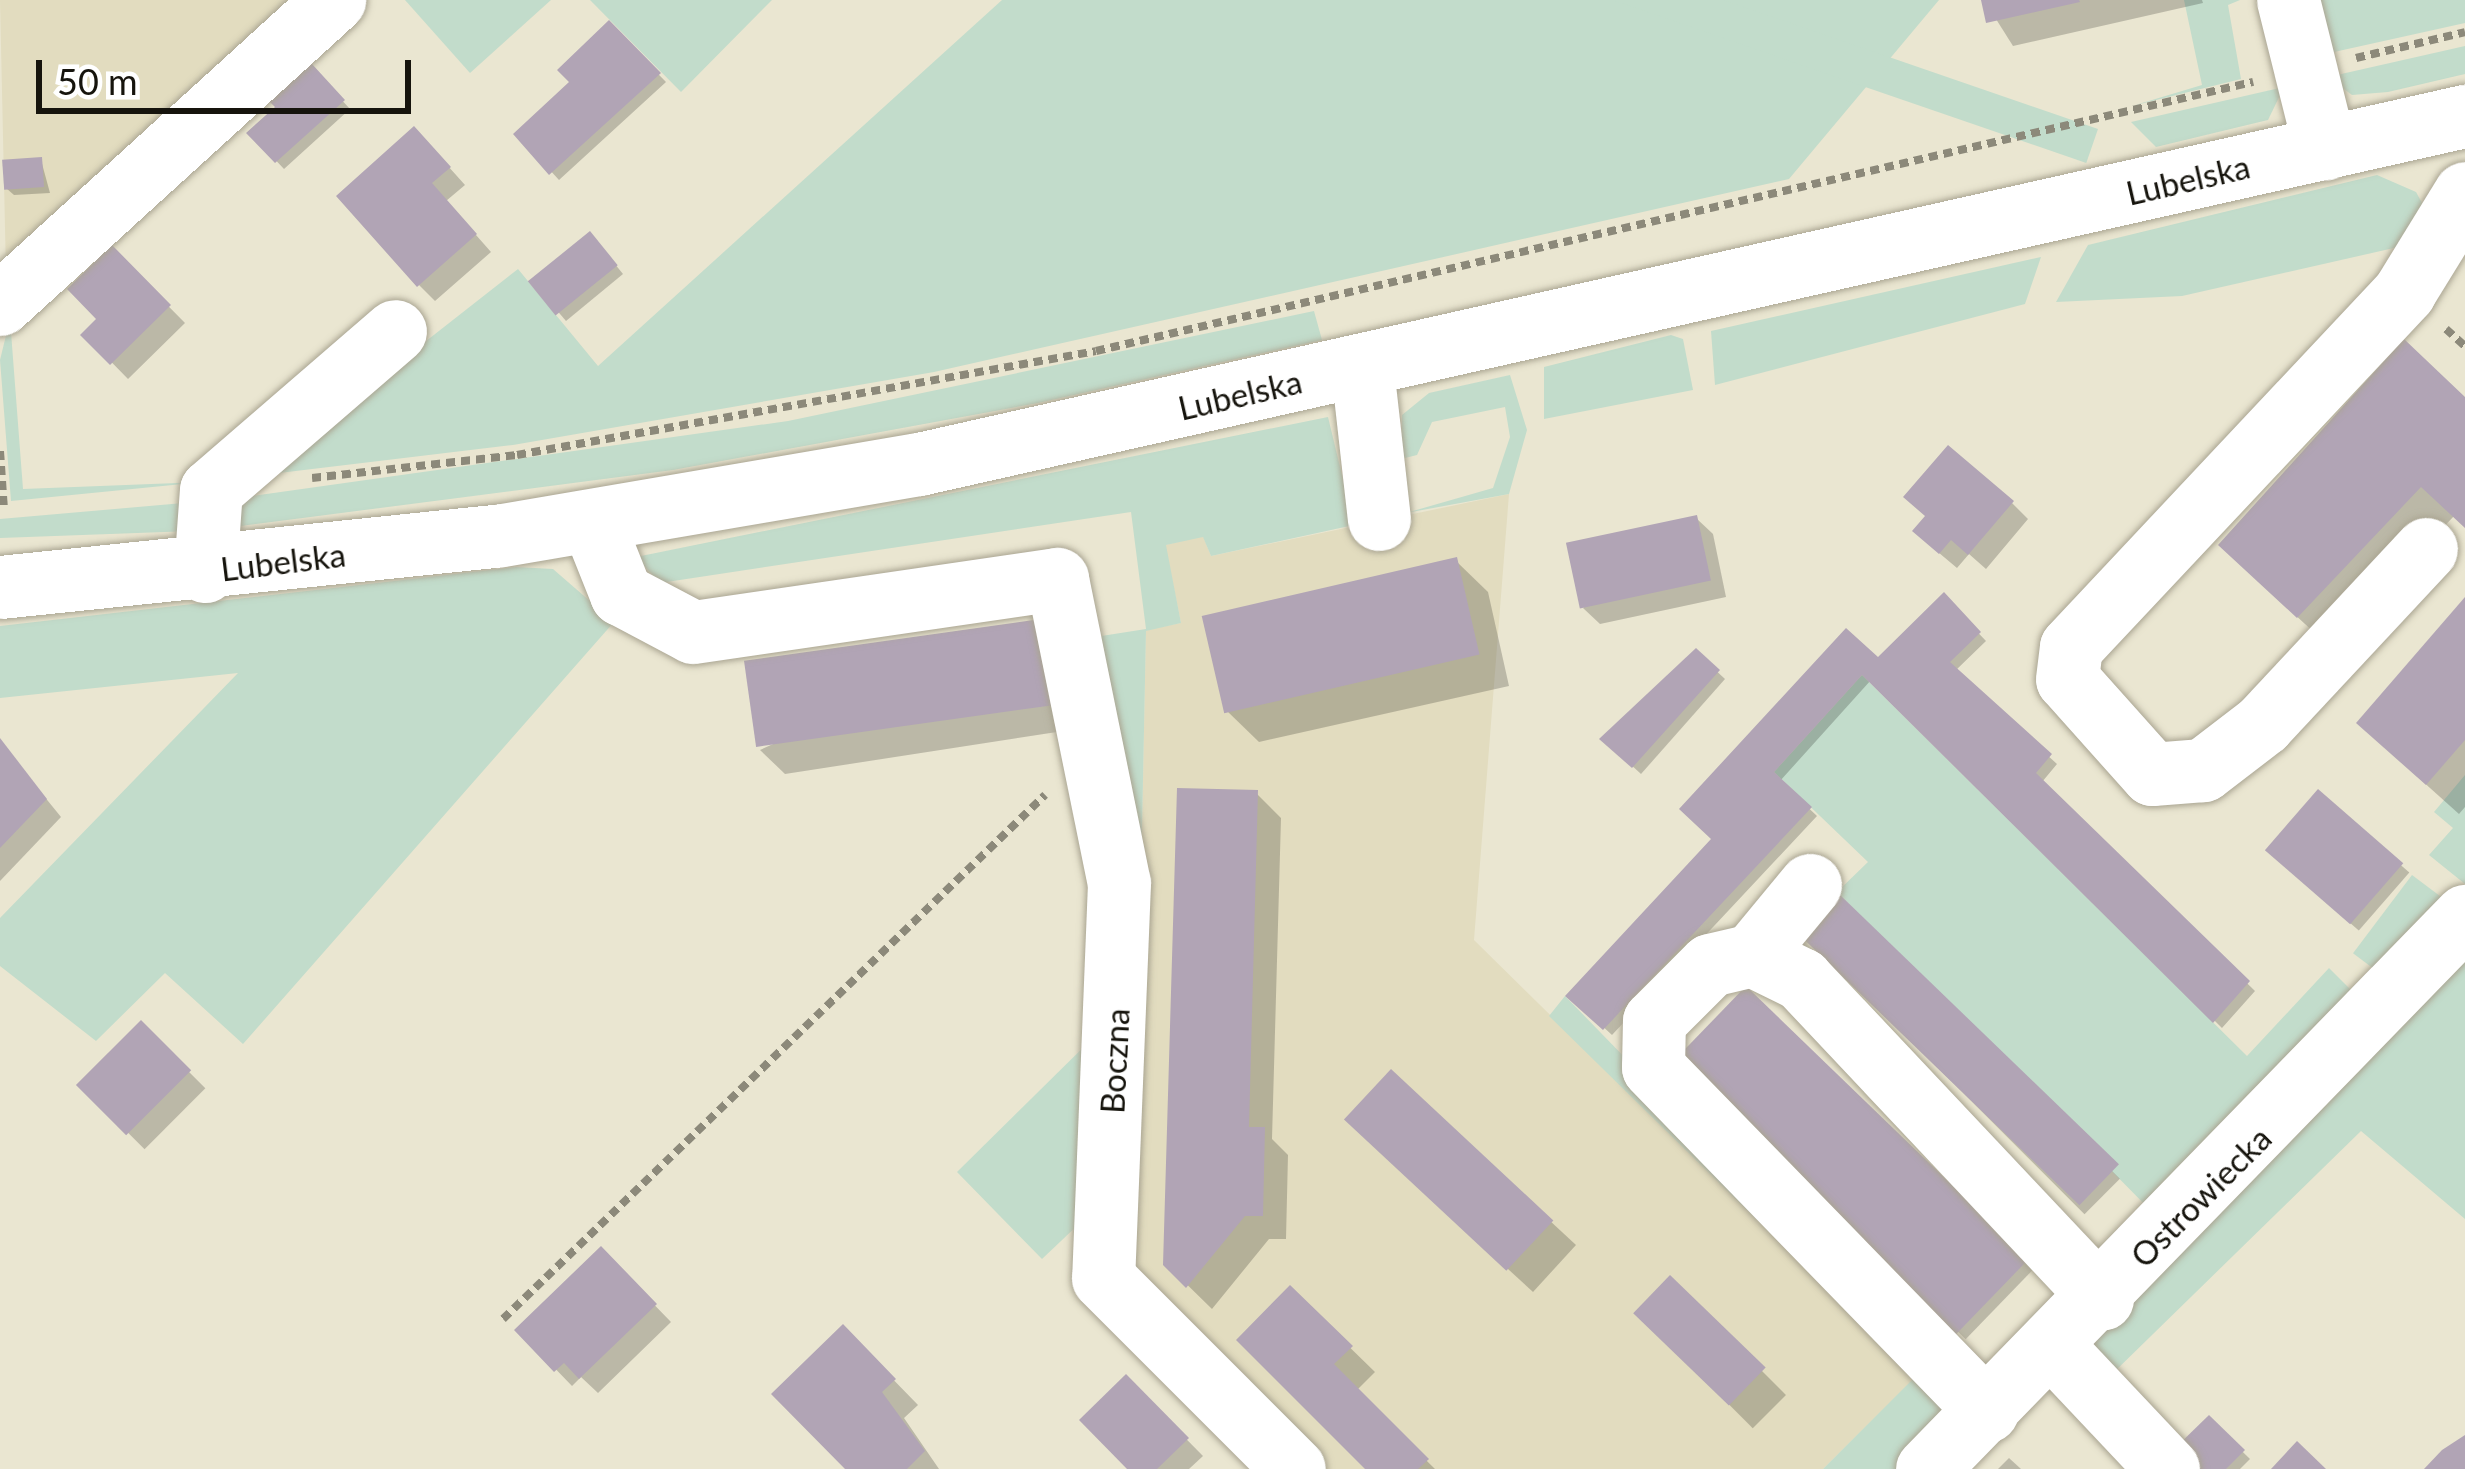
<!DOCTYPE html>
<style>
body{margin:0}
#map{position:relative;width:2465px;height:1469px;overflow:hidden;background:#eae6d1;font-family:Lato,sans-serif}
div>[style]{position:absolute}
.built>*{inset:0;background:#e2dcbf}
.green>*{inset:0;background:#c2dccb;transform-origin:0 0}
.shadow>*{inset:0;background:#0003;transform-origin:0 0}
.building>*{inset:0;background:#b1a4b5;transform-origin:0 0}
.path>*{height:8px;margin-top:-4px;transform-origin:0;background:repeating-linear-gradient(90deg,#8c897a 0 9px,transparent 0 15px)}
.roads{filter:drop-shadow(0 0 3px #aaa592) drop-shadow(0 0 3px #aaa592)}
.minor>*{height:63px;margin:-31.5px;padding:0 31.5px;transform-origin:31.5px;border-radius:31.5px;background:#fff}
span{translate:-50% -50%;white-space:nowrap;text-align:center;line-height:1.15;-webkit-text-stroke:9px #fff;paint-order:stroke}
.street-label{font-size:33px;color:#16140d}
.scale{position:absolute;left:36px;top:60px;width:375px;height:54px;box-sizing:border-box;border:6px solid #16140d;border-top:0;padding-left:15px;font-size:36px;line-height:42px;white-space:nowrap;color:#16140d;-webkit-text-stroke:9px #fff;paint-order:stroke}
</style>
<div id="map">
<div class="built">
<div style="clip-path:polygon(0 0,311px 0,6px 273px)"></div>
<div style="clip-path:polygon(1509px 494px,1474px 940px,1917px 1376px,1823px 1469px,1325px 1469px,1133px 1280px,1146px 630px,1181px 623px,1165px 545px,1203px 536px,1211px 556px)"></div>
</div>
<div class="green">
<div style="clip-path:polygon(405px 0,551px 0,470px 73px)"></div>
<div style="clip-path:polygon(590px 0,772px 0,681px 92px)"></div>
<div style="clip-path:polygon(1002px 0,1939px 0,1789px 179px,934px 372px,513px 445px,254px 476px,518px 269px,598px 366px)"></div>
<div style="clip-path:polygon(2184px 0,2240px 0,2228px 5px,2241px 79px,2132px 106px,2202px 85px)"></div>
<div style="clip-path:polygon(2315px 0,2465px 0,2465px 23px,2325px 54px)"></div>
<div style="clip-path:polygon(2465px 46px,2465px 74px,2388px 92px,2352px 95px,2328px 77px)"></div>
<div style="clip-path:polygon(2284px 87px,2268px 120px,2156px 147px,2131px 122px)"></div>
<div style="left:2098px;top:129px;width:36px;height:778px;rotate:109deg"></div>
<div style="clip-path:polygon(2377px 175px,2416px 192px,2427px 212px,2416px 243px,2182px 296px,2056px 302px,2088px 245px)"></div>
<div style="clip-path:polygon(2041px 257px,2025px 304px,1715px 385px,1711px 331px)"></div>
<div style="clip-path:polygon(1314px 311px,1322px 340px,1038px 403px,673px 470px,226px 528px,230px 499px,788px 421px)"></div>
<div style="clip-path:polygon(10px 319px,23px 489px,203px 482px,11px 501px,0 360px)"></div>
<div style="clip-path:polygon(1671px 335px,1683px 339px,1693px 390px,1544px 419px,1544px 367px)"></div>
<div style="clip-path:polygon(1510px 375px,1527px 430px,1509px 494px,1406px 513px,1493px 488px,1510px 437px,1505px 407px,1432px 422px,1417px 455px,1401px 459px,1402px 415px,1429px 393px)"></div>
<div style="clip-path:polygon(1328px 417px,1354px 525px,1211px 556px,1203px 537px,1166px 545px,1181px 623px,1146px 631px,1133px 1280px,1325px 1469px,1312px 1469px,1129px 1297px,1095px 637px,1146px 629px,1131px 512px,660px 583px,636px 557px)"></div>
<div style="clip-path:polygon(195px 502px,192px 531px,0 538px,0 519px)"></div>
<div style="clip-path:polygon(516px 567px,553px 569px,614px 622px,243px 1044px,165px 973px,96px 1041px,0 966px,0 918px,238px 673px,0 698px,0 626px)"></div>
<div style="clip-path:polygon(1862px 675px,2247px 1056px,2329px 968px,2357px 996px,2157px 1217px,1837px 892px,1868px 862px,1774px 772px)"></div>
<div style="clip-path:polygon(2465px 775px,2465px 884px,2429px 855px,2453px 828px,2434px 812px)"></div>
<div style="left:2412px;top:875px;width:40px;height:98px;rotate:37deg"></div>
<div style="clip-path:polygon(2465px 945px,2465px 1219px,2361px 1131px,2109px 1377px,2092px 1345px,2096px 1329px)"></div>
<div style="clip-path:polygon(1565px 996px,1954px 1396px,1904px 1469px,1823px 1469px,1916px 1376px,1549px 1016px)"></div>
<div style="clip-path:polygon(1105px 1026px,1080px 1223px,1042px 1259px,957px 1172px)"></div>
</div>
<div class="shadow">
<div style="clip-path:polygon(1984px 0,2202px 0,2203px 3px,2013px 46px)"></div>
<div style="clip-path:polygon(609px 24px,666px 82px,559px 180px,517px 134px,574px 82px)"></div>
<div style="clip-path:polygon(301px 56px,350px 109px,284px 169px,250px 133px,279px 108px)"></div>
<div style="clip-path:polygon(430px 146px,465px 185px,446px 201px,491px 252px,435px 301px,419px 285px)"></div>
<div style="clip-path:polygon(41px 160px,50px 193px,14px 195px,6px 188px)"></div>
<div style="clip-path:polygon(597px 242px,623px 274px,566px 321px,532px 281px)"></div>
<div style="clip-path:polygon(112px 249px,185px 323px,128px 379px,85px 335px,100px 319px)"></div>
<div style="clip-path:polygon(2465px 401px,2465px 526px,2454px 516px,2330px 647px,2253px 576px)"></div>
<div style="clip-path:polygon(2012px 503px,2028px 519px,1986px 569px,1969px 554px,1957px 568px,1932px 547px)"></div>
<div style="clip-path:polygon(1696px 518px,1713px 534px,1726px 597px,1600px 624px,1583px 608px)"></div>
<div style="clip-path:polygon(1456px 561px,1488px 592px,1509px 686px,1259px 742px,1227px 711px)"></div>
<div style="clip-path:polygon(1944px 597px,1986px 641px,1955px 671px,2057px 764px,2042px 782px,2255px 991px,2222px 1028px,1871px 680px,1780px 781px,1817px 816px,1612px 1035px,1569px 995px,1715px 839px,1683px 809px,1878px 662px)"></div>
<div style="clip-path:polygon(2465px 602px,2465px 807px,2459px 814px,2391px 753px)"></div>
<div style="clip-path:polygon(1047px 621px,1083px 728px,785px 774px,760px 750px)"></div>
<div style="clip-path:polygon(1696px 652px,1725px 679px,1641px 774px,1603px 739px)"></div>
<div style="clip-path:polygon(0 742px,61px 817px,0 881px)"></div>
<div style="clip-path:polygon(1256px 793px,1281px 818px,1272px 1139px,1288px 1155px,1286px 1239px,1269px 1239px,1212px 1309px,1166px 1264px)"></div>
<div style="left:2318px;top:793px;width:121px;height:77px;rotate:41deg"></div>
<div style="left:1837px;top:896px;width:400px;height:50px;rotate:45deg"></div>
<div style="left:1746px;top:991px;width:400px;height:98px;rotate:44deg"></div>
<div style="left:141px;top:1024px;width:91px;height:86px;rotate:45deg"></div>
<div style="clip-path:polygon(1391px 1073px,1576px 1245px,1533px 1292px,1372px 1144px)"></div>
<div style="clip-path:polygon(601px 1250px,671px 1322px,598px 1393px,581px 1377px,572px 1386px,518px 1330px)"></div>
<div style="left:1670px;top:1279px;width:164px;height:47px;rotate:45deg"></div>
<div style="clip-path:polygon(1290px 1289px,1375px 1372px,1356px 1391px,1435px 1469px,1369px 1469px)"></div>
<div style="clip-path:polygon(843px 1328px,918px 1405px,904px 1418px,939px 1469px,849px 1469px)"></div>
<div style="clip-path:polygon(1126px 1378px,1203px 1456px,1189px 1469px,1131px 1469px)"></div>
<div style="clip-path:polygon(2209px 1419px,2250px 1459px,2240px 1469px,2195px 1469px)"></div>
<div style="clip-path:polygon(2009px 1458px,2021px 1469px,1998px 1469px)"></div>
</div>
<div class="building">
<div style="clip-path:polygon(1981px 0,2079px 0,2080px 2px,1986px 23px)"></div>
<div style="clip-path:polygon(609px 20px,661px 73px,549px 175px,513px 134px,569px 82px,557px 70px)"></div>
<div style="clip-path:polygon(301px 52px,345px 100px,275px 163px,246px 133px,275px 107px,260px 92px)"></div>
<div style="clip-path:polygon(414px 126px,451px 167px,432px 183px,477px 234px,417px 287px,336px 196px)"></div>
<div style="left:42px;top:157px;width:30px;height:40px;rotate:86deg"></div>
<div style="left:590px;top:231px;width:44px;height:80px;rotate:51deg"></div>
<div style="clip-path:polygon(112px 245px,171px 305px,110px 365px,80px 335px,96px 319px,67px 289px)"></div>
<div style="clip-path:polygon(2404px 339px,2465px 397px,2465px 528px,2421px 487px,2297px 618px,2218px 545px)"></div>
<div style="clip-path:polygon(1948px 445px,2014px 501px,1968px 555px,1951px 540px,1939px 554px,1912px 531px,1925px 516px,1903px 497px)"></div>
<div style="left:1697px;top:515px;width:67px;height:134px;rotate:78deg"></div>
<div style="left:1457px;top:557px;width:100px;height:262px;rotate:77deg"></div>
<div style="clip-path:polygon(1944px 592px,1981px 632px,1950px 662px,2052px 754px,2036px 773px,2250px 981px,2213px 1023px,1862px 675px,1774px 772px,1812px 807px,1603px 1030px,1565px 996px,1711px 839px,1679px 809px,1846px 628px,1878px 657px)"></div>
<div style="clip-path:polygon(2465px 597px,2465px 740px,2426px 785px,2356px 723px)"></div>
<div style="left:1048px;top:618px;width:87px;height:307px;rotate:82deg"></div>
<div style="clip-path:polygon(1696px 648px,1720px 670px,1632px 768px,1599px 739px)"></div>
<div style="clip-path:polygon(0 738px,47px 799px,0 848px)"></div>
<div style="clip-path:polygon(1177px 788px,1258px 790px,1249px 1127px,1265px 1127px,1263px 1216px,1245px 1216px,1186px 1288px,1163px 1265px)"></div>
<div style="left:2318px;top:789px;width:113px;height:81px;rotate:41deg"></div>
<div style="left:1837px;top:892px;width:392px;height:57px;rotate:44deg"></div>
<div style="left:1746px;top:986px;width:393px;height:105px;rotate:44deg"></div>
<div style="left:141px;top:1020px;width:71px;height:92px;rotate:45deg"></div>
<div style="left:1391px;top:1069px;width:222px;height:69px;rotate:43deg"></div>
<div style="clip-path:polygon(601px 1246px,657px 1304px,579px 1379px,564px 1363px,554px 1372px,514px 1330px)"></div>
<div style="left:1670px;top:1275px;width:133px;height:53px;rotate:44deg"></div>
<div style="clip-path:polygon(1290px 1285px,1353px 1346px,1334px 1364px,1429px 1459px,1418px 1469px,1365px 1469px,1236px 1340px)"></div>
<div style="clip-path:polygon(843px 1324px,896px 1379px,882px 1392px,925px 1451px,907px 1469px,845px 1469px,771px 1394px)"></div>
<div style="clip-path:polygon(1126px 1374px,1189px 1438px,1157px 1469px,1127px 1469px,1079px 1420px)"></div>
<div style="clip-path:polygon(2209px 1415px,2245px 1450px,2226px 1469px,2191px 1469px,2172px 1451px)"></div>
<div style="clip-path:polygon(2465px 1435px,2465px 1469px,2424px 1469px,2442px 1450px)"></div>
<div style="clip-path:polygon(2297px 1441px,2326px 1469px,2271px 1469px)"></div>
</div>
<div class="path">
<div style="left:2356px;top:58px;width:112px;rotate:-13.4deg"></div>
<div style="left:2446px;top:329px;width:25px;rotate:42deg"></div>
<div style="left:0;top:451px;width:59px;rotate:86.1deg"></div>
<div style="left:312px;top:478px;width:206px;rotate:-6.4deg"></div>
<div style="left:517px;top:455px;width:588px;rotate:-10.18deg"></div>
<div style="left:1096px;top:351px;width:1188px;rotate:-13.09deg"></div>
<div style="left:503px;top:1319px;width:754px;rotate:-44.03deg"></div>
</div>
<div class="roads">
<div class="minor">
<div style="left:2288px;top:0;width:153px;rotate:76deg"></div>
<div style="left:0;top:304px;width:452px;rotate:-42.3deg"></div>
<div style="left:1362px;top:368px;width:152px;rotate:83.6deg"></div>
<div style="left:592px;top:521px;width:79px;rotate:68.3deg"></div>
<div style="left:621px;top:594px;width:81px;rotate:27.8deg"></div>
<div style="left:693px;top:632px;width:368px;rotate:-8.3deg"></div>
<div style="left:1057px;top:579px;width:310px;rotate:78.5deg"></div>
<div style="left:1119px;top:883px;width:395px;rotate:92.3deg"></div>
<div style="left:1103px;top:1278px;width:270px;rotate:45deg"></div>
<div style="left:2426px;top:549px;width:239px;rotate:133deg"></div>
<div style="left:2263px;top:724px;width:76px;rotate:142.5deg"></div>
<div style="left:2203px;top:770px;width:51px;rotate:175.5deg"></div>
<div style="left:2152px;top:774px;width:127px;rotate:-131.8deg"></div>
<div style="left:2067px;top:679px;width:32px;rotate:-83deg"></div>
<div style="left:2071px;top:647px;width:487px;rotate:-46.8deg"></div>
<div style="left:2404px;top:292px;width:116px;rotate:-58.4deg"></div>
<div style="left:205px;top:571px;width:81px;rotate:-85.8deg"></div>
<div style="left:211px;top:490px;width:243px;rotate:-40.8deg"></div>
<div style="left:0;top:587px;width:500px;rotate:-5.9deg"></div>
<div style="left:497px;top:536px;width:428px;rotate:-9.7deg"></div>
<div style="left:919px;top:464px;width:1585px;rotate:-12.69deg"></div>
<div style="left:1752px;top:955px;width:91px;rotate:-50.4deg"></div>
<div style="left:2053px;top:1347px;width:168px;rotate:46.7deg"></div>
<div style="left:1987px;top:1411px;width:479px;rotate:-134.2deg"></div>
<div style="left:1653px;top:1067px;width:46px;rotate:-88.8deg"></div>
<div style="left:1654px;top:1021px;width:79px;rotate:-45deg"></div>
<div style="left:1710px;top:965px;width:43px;rotate:-13.4deg"></div>
<div style="left:1752px;top:955px;width:55px;rotate:26.1deg"></div>
<div style="left:1801px;top:979px;width:439px;rotate:46.7deg"></div>
<div style="left:1927px;top:1469px;width:772px;rotate:-45.79deg"></div>
</div>
</div>
<div class="street-label">
<span style="left:2188px;top:180px;rotate:-13deg">Lubelska</span>
<span style="left:1240px;top:395px;rotate:-13deg">Lubelska</span>
<span style="left:283px;top:562px;rotate:-7deg">Lubelska</span>
<span style="left:1115px;top:1061px;rotate:-87deg">Boczna</span>
<span style="left:2201px;top:1197px;rotate:-45deg">Ostrowiecka</span>
</div>
<div class="scale">50 m</div>
</div>
